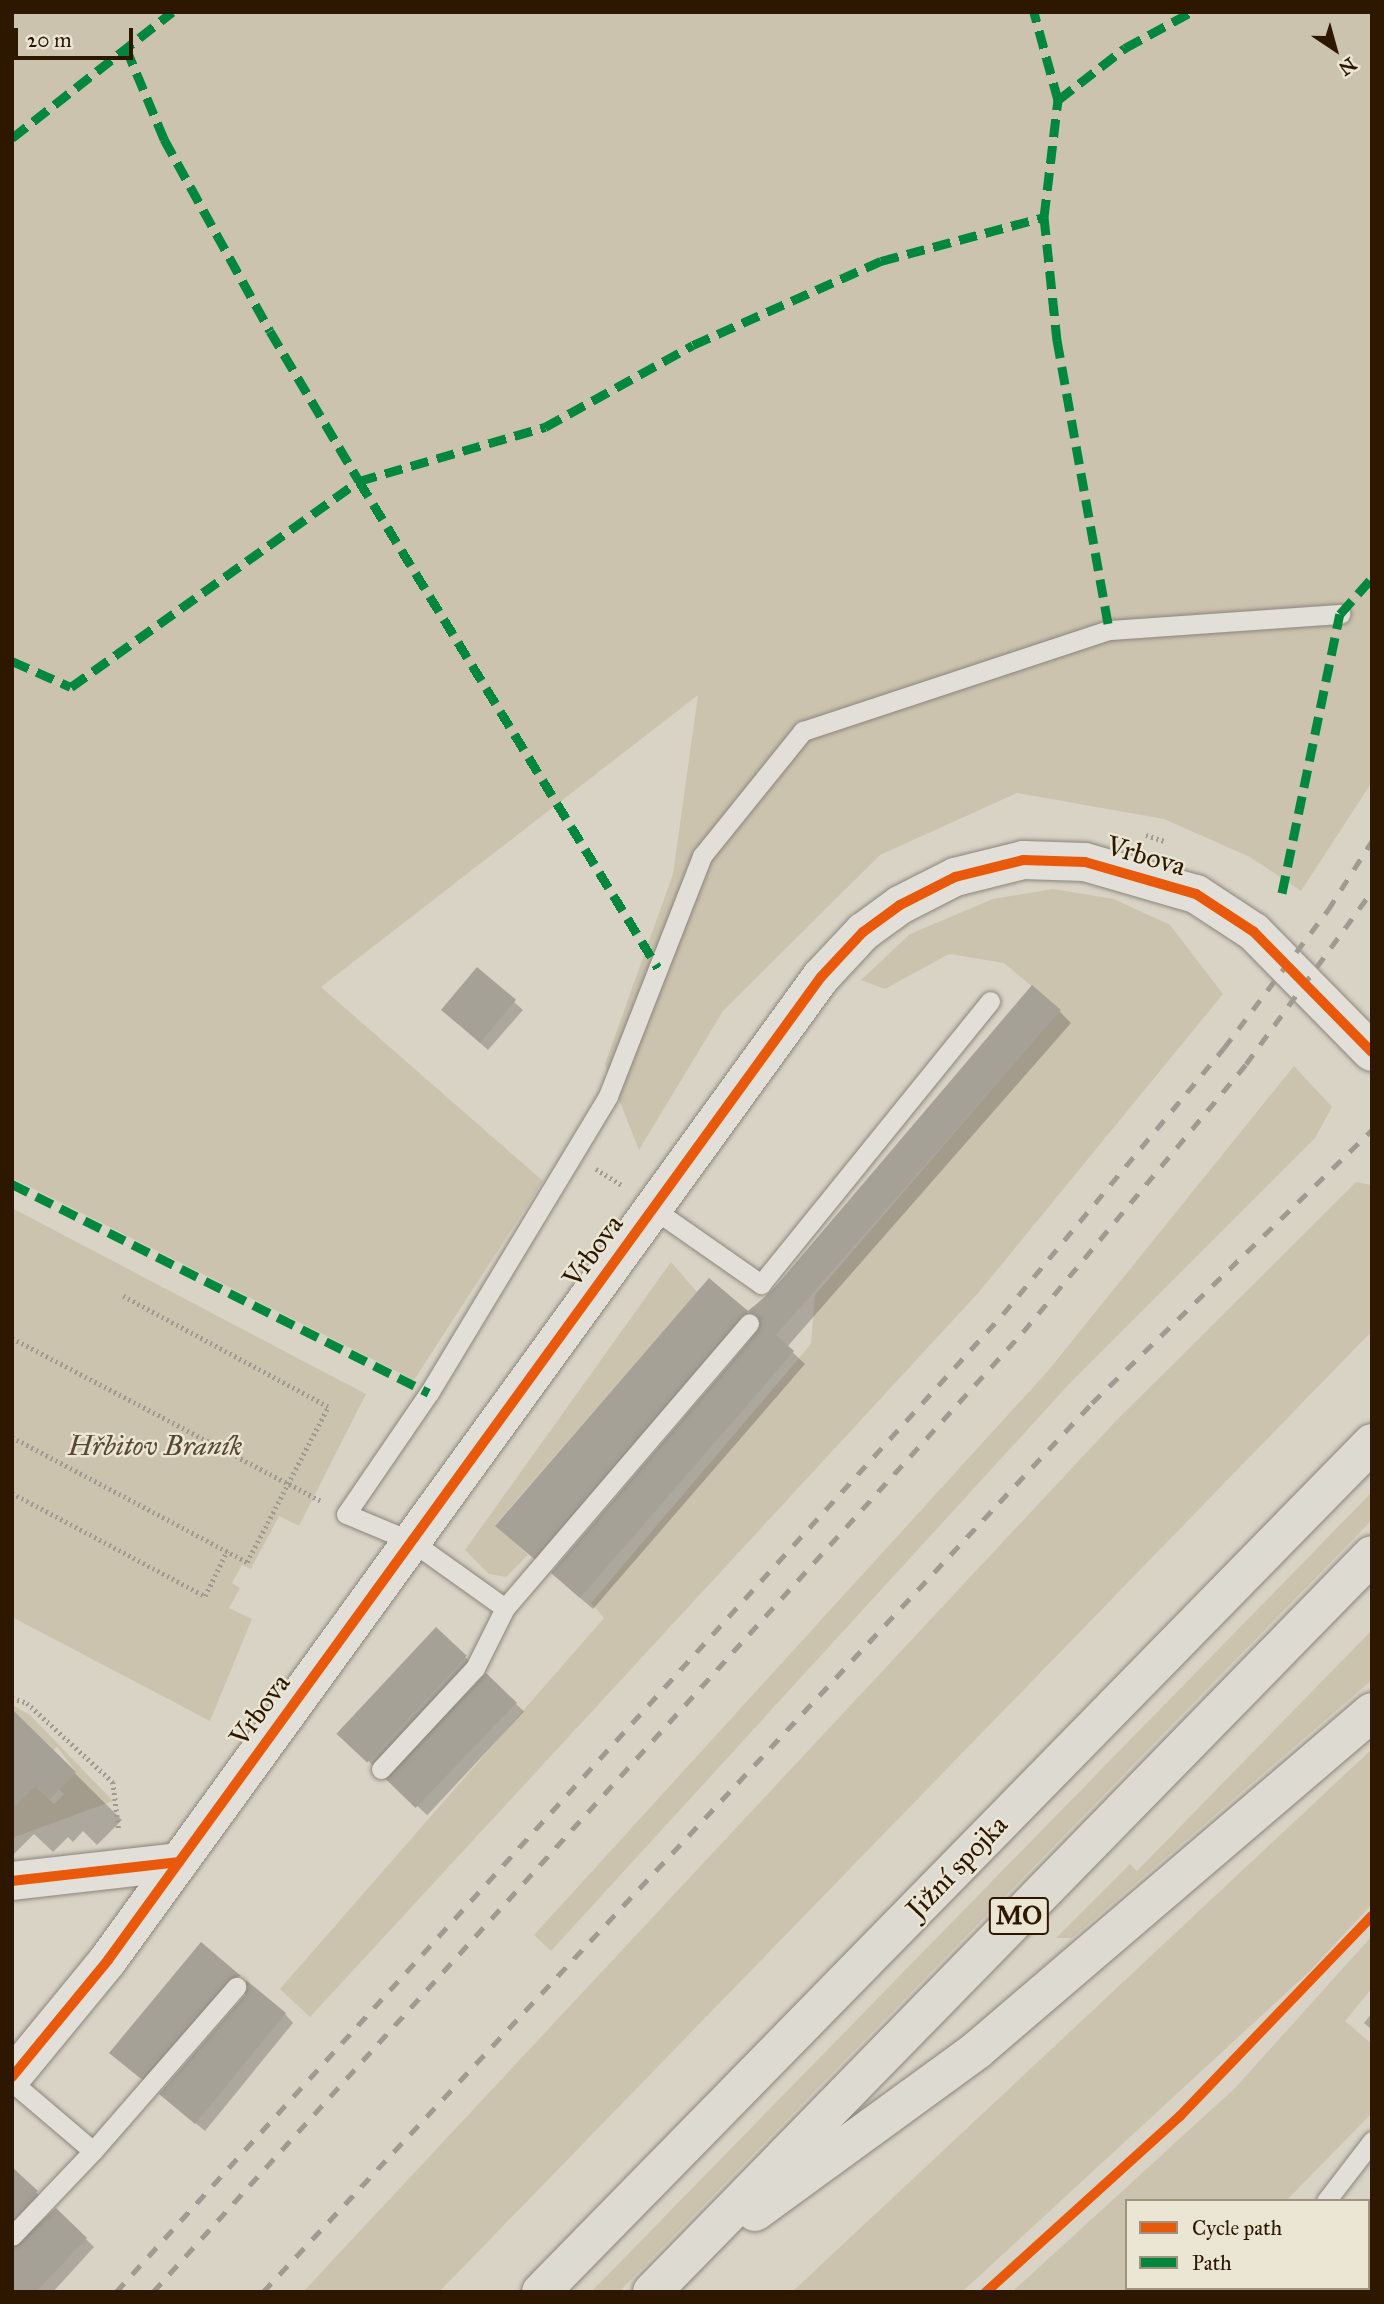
<!DOCTYPE html>
<meta charset="utf-8">
<style>
body{margin:0}
#map{position:relative;width:1384px;height:2304px;overflow:hidden;background:#d8d3c5;font-family:"IM FELL Great Primer",serif}
div>[style]{position:absolute}
.green>*{inset:0;background:#ccc3af}
.shadow>*{inset:0;background:#0003;transform-origin:0 0}
.building>*{inset:0;background:#a6a196;transform-origin:0 0}
.path>*{height:4.5px;margin-top:-2.25px;transform-origin:0;background:repeating-linear-gradient(90deg,#9f9b93 0 2px,transparent 0 5.5px)}
.roads{filter:drop-shadow(0 0 2px #8b857b) drop-shadow(0 0 2px #8b857b)}
.lane>*{height:19px;margin:-9.5px;padding:0 9.5px;transform-origin:9.5px;border-radius:9.5px;background:#e2dfd8}
.street>*{height:38px;margin:-19px;padding:0 19px;transform-origin:19px;border-radius:19px;background:#e2dfd8}
.secondary>*{height:38px;margin:-19px;padding:0 19px;transform-origin:19px;border-radius:19px;background:#e2dfd8}
.highway>*{height:38px;margin:-19px;padding:0 19px;transform-origin:19px;border-radius:19px;background:#dddad2}
.rail>*{height:5px;margin-top:-2.5px;transform-origin:0;background:repeating-linear-gradient(90deg,#9f9b93 0 12px,transparent 0 24px)}
.quiet>*{height:9px;margin-top:-4.5px;transform-origin:0;background:repeating-linear-gradient(90deg,#00873e 0 18px,transparent 0 27px)}
.cycleway>*{height:10px;margin:-5px;padding:0 5px;transform-origin:5px;border-radius:5px;background:#e8590c}
span{translate:-50% -50%;white-space:nowrap;text-align:center;line-height:1.15;-webkit-text-stroke:5px #ebe5d4;paint-order:stroke}
.shield-label span{padding:2px 5px;background:#ebe5d4;border:2px solid;border-radius:5px;-webkit-text-stroke-width:0}
.shield-label{font-size:26px;color:#2d1701;font-weight:700}
.street-label{font-size:28px;color:#2d1701}
.park-label{font-size:28px;color:#5a4730;font-style:italic}
.frame{position:absolute;inset:0;border:14px solid #2d1701;pointer-events:none}
.legend{position:absolute;left:1125px;top:2199px;width:245px;height:91px;box-sizing:border-box;background:#ebe5d4;border:2px solid #9f9380;margin:0;padding:9px 12px;list-style:none;font-size:21px;color:#2d1701}
.legend li{display:flex;align-items:center;gap:14px;height:35px}
.legend b{width:35px;border:2px solid #9f9380}
.north{position:absolute;left:1300px;top:14px;width:70px;height:70px;-webkit-text-stroke:5px #ebe5d4;paint-order:stroke;rotate:144deg;font-size:19px;font-weight:700;line-height:28px;text-align:center;color:#2d1701}
.north::after{content:'';display:block;margin:auto;width:24px;height:32px;background:#2d1701;clip-path:polygon(50% 0,100% 100%,50% 72%,0 100%)}
.scale{position:absolute;left:14px;top:28px;width:119px;height:32px;box-sizing:border-box;border:4px solid #2d1701;border-top:0;padding-left:9px;font-size:21px;line-height:24px;white-space:nowrap;color:#2d1701;-webkit-text-stroke:5px #ebe5d4;paint-order:stroke}
</style>
<div id="map">
<div class="green">
<div style="clip-path:polygon(12px 12px,1372px 12px,1372px 782px,1301px 891px,1250px 857px,1164px 819px,1017px 793px,880px 855px,723px 1011px,639px 1150px,605px 1064px,673px 874px,698px 695px,321px 987px,543px 1181px,414px 1380px,12px 1178px)"></div>
<div style="clip-path:polygon(1053px 889px,1114px 899px,1170px 925px,1223px 994px,979px 1292px,310px 2017px,280px 1989px,604px 1618px,591px 1603px,811px 1344px,815px 1295px,1060px 1010px,1004px 963px,949px 954px,885px 989px,861px 980px,910px 934px,993px 899px)"></div>
<div style="clip-path:polygon(1294px 1066px,1332px 1107px,1315px 1138px,1071px 1382px,551px 1951px,534px 1935px,1047px 1372px)"></div>
<div style="clip-path:polygon(1356px 1182px,1372px 1185px,1372px 1331px,439px 2292px,303px 2292px,1114px 1423px)"></div>
<div style="clip-path:polygon(12px 1208px,366px 1394px,299px 1526px,279px 1516px,251px 1569px,242px 1565px,232px 1583px,240px 1588px,229px 1608px,252px 1619px,210px 1721px,12px 1617px)"></div>
<div style="clip-path:polygon(671px 1262px,697px 1292px,495px 1525px,528px 1555px,506px 1577px,489px 1574px,465px 1550px)"></div>
<div style="clip-path:polygon(1372px 1492px,1372px 1520px,697px 2212px,619px 2292px,591px 2292px)"></div>
<div style="clip-path:polygon(1372px 1630px,1372px 1680px,1072px 1938px,1056px 1938px,1130px 1864px,1137px 1871px)"></div>
<div style="clip-path:polygon(12px 1705px,30px 1715px,113px 1801px,12px 1838px,12px 1799px,20px 1791px,25px 1796px,35px 1786px,54px 1804px,64px 1794px,59px 1789px,76px 1772px,57px 1747px,54px 1750px,18px 1715px,12px 1720px)"></div>
<div style="clip-path:polygon(1372px 1749px,1372px 1904px,1311px 1970px,962px 2292px,792px 2292px)"></div>
<div style="clip-path:polygon(1372px 1936px,1372px 1988px,1345px 2021px,1372px 2044px,1372px 2113px,1286px 2201px,1127px 2201px,1127px 2288px,1200px 2288px,1196px 2292px,1012px 2292px,1235px 2088px)"></div>
</div>
<div class="shadow">
<div style="clip-path:polygon(477px 969px,523px 1010px,488px 1050px,451px 1017px)"></div>
<div style="clip-path:polygon(1059px 1011px,1071px 1023px,787px 1347px,805px 1364px,593px 1609px,565px 1585px,761px 1325px,752px 1326px,545px 1568px,509px 1537px,709px 1280px,748px 1313px)"></div>
<div style="left:436px;top:1630px;width:53px;height:142px;rotate:43deg"></div>
<div style="left:486px;top:1676px;width:52px;height:142px;rotate:43deg"></div>
<div style="clip-path:polygon(18px 1717px,122px 1820px,97px 1845px,83px 1831px,73px 1842px,68px 1837px,53px 1852px,34px 1834px,12px 1856px,12px 1722px)"></div>
<div style="clip-path:polygon(201px 1945px,247px 1985px,236px 1987px,149px 2085px,120px 2061px)"></div>
<div style="clip-path:polygon(1372px 2013px,1372px 2030px,1364px 2023px)"></div>
<div style="clip-path:polygon(285px 2014px,293px 2023px,205px 2131px,170px 2102px)"></div>
<div style="clip-path:polygon(12px 2169px,45px 2201px,12px 2235px)"></div>
<div style="clip-path:polygon(56px 2210px,94px 2247px,53px 2292px,12px 2292px,12px 2247px,21px 2247px)"></div>
</div>
<div class="building">
<div style="left:477px;top:967px;width:51px;height:56px;rotate:40deg"></div>
<div style="clip-path:polygon(1032px 985px,1061px 1010px,776px 1335px,794px 1351px,580px 1598px,551px 1573px,758px 1331px,757px 1314px,751px 1311px,740px 1315px,532px 1557px,495px 1526px,709px 1278px,748px 1311px,771px 1292px)"></div>
<div style="left:436px;top:1627px;width:42px;height:146px;rotate:43deg"></div>
<div style="left:486px;top:1673px;width:43px;height:146px;rotate:44deg"></div>
<div style="clip-path:polygon(12px 1709px,76px 1772px,49px 1800px,35px 1786px,12px 1810px)"></div>
<div style="clip-path:polygon(201px 1942px,241px 1976px,227px 1979px,140px 2078px,109px 2053px)"></div>
<div style="clip-path:polygon(246px 1980px,286px 2013px,195px 2124px,159px 2094px,245px 1995px)"></div>
<div style="clip-path:polygon(12px 2167px,38px 2191px,12px 2218px)"></div>
<div style="clip-path:polygon(56px 2208px,87px 2238px,36px 2292px,12px 2292px,12px 2248px)"></div>
</div>
<div class="path">
<div style="left:1146px;top:835px;width:19px;rotate:18deg"></div>
<div style="left:596px;top:1169px;width:31px;rotate:32deg"></div>
<div style="left:12px;top:1338px;width:349px;rotate:27.8deg"></div>
<div style="left:12px;top:1437px;width:266px;rotate:28deg"></div>
<div style="left:247px;top:1562px;width:175px;rotate:-62.4deg"></div>
<div style="left:328px;top:1407px;width:233px;rotate:-151.6deg"></div>
<div style="left:12px;top:1493px;width:219px;rotate:28.1deg"></div>
<div style="left:205px;top:1596px;width:50px;rotate:-63.9deg"></div>
<div style="left:12px;top:1698px;width:16px;rotate:18deg"></div>
<div style="left:27px;top:1703px;width:117px;rotate:42.6deg"></div>
<div style="left:113px;top:1782px;width:49px;rotate:83deg"></div>
</div>
<div class="roads">
<div class="lane">
<div style="left:652px;top:1208px;width:133px;rotate:34.9deg"></div>
<div style="left:761px;top:1284px;width:364px;rotate:-51deg"></div>
<div style="left:505px;top:1608px;width:375px;rotate:-49.4deg"></div>
<div style="left:381px;top:1769px;width:138px;rotate:-47.1deg"></div>
<div style="left:475px;top:1668px;width:67px;rotate:-63.4deg"></div>
<div style="left:505px;top:1608px;width:115px;rotate:-144.5deg"></div>
<div style="left:411px;top:1541px;width:70px;rotate:-157.4deg"></div>
<div style="left:346px;top:1514px;width:147px;rotate:-55.6deg"></div>
<div style="left:429px;top:1393px;width:347px;rotate:-58.9deg"></div>
<div style="left:608px;top:1096px;width:258px;rotate:-68.6deg"></div>
<div style="left:702px;top:856px;width:161px;rotate:-51.1deg"></div>
<div style="left:803px;top:731px;width:322px;rotate:-18.3deg"></div>
<div style="left:1109px;top:630px;width:232px;rotate:-4deg"></div>
<div style="left:12px;top:2082px;width:106px;rotate:40.4deg"></div>
<div style="left:93px;top:2151px;width:117px;rotate:133.6deg"></div>
<div style="left:93px;top:2151px;width:218px;rotate:-48.9deg"></div>
<div style="left:1326px;top:2201px;width:76px;rotate:-52.5deg"></div>
<div style="left:1255px;top:2292px;width:5px;rotate:-53deg"></div>
</div>
<div class="street">
<div style="left:12px;top:1881px;width:168px;rotate:-6.5deg"></div>
</div>
<div class="secondary">
<div style="left:12px;top:2077px;width:151px;rotate:-50.6deg"></div>
<div style="left:108px;top:1960px;width:1214px;rotate:-54.05deg"></div>
<div style="left:821px;top:977px;width:62px;rotate:-47deg"></div>
<div style="left:863px;top:932px;width:46px;rotate:-36.1deg"></div>
<div style="left:900px;top:905px;width:62px;rotate:-27deg"></div>
<div style="left:955px;top:877px;width:70px;rotate:-14deg"></div>
<div style="left:1023px;top:860px;width:62px;rotate:1.8deg"></div>
<div style="left:1085px;top:862px;width:116px;rotate:16.1deg"></div>
<div style="left:1196px;top:894px;width:69px;rotate:33.2deg"></div>
<div style="left:1254px;top:932px;width:168px;rotate:45.5deg"></div>
</div>
<div class="highway">
<div style="left:755px;top:2212px;width:275px;rotate:-36.1deg"></div>
<div style="left:977px;top:2050px;width:520px;rotate:-40.55deg"></div>
<div style="left:541px;top:2292px;width:1188px;rotate:-45.61deg"></div>
<div style="left:652px;top:2292px;width:1030px;rotate:-45.67deg"></div>
</div>
</div>
<div class="rail">
<div style="left:116px;top:2292px;width:1320px;rotate:-47.79deg"></div>
<div style="left:1003px;top:1314px;width:346px;rotate:-50.3deg"></div>
<div style="left:1224px;top:1048px;width:173px;rotate:-53deg"></div>
<div style="left:1328px;top:910px;width:82px;rotate:-57.5deg"></div>
<div style="left:153px;top:2292px;width:1296px;rotate:-47.82deg"></div>
<div style="left:1023px;top:1332px;width:349px;rotate:-50.2deg"></div>
<div style="left:1246px;top:1064px;width:214px;rotate:-53.9deg"></div>
<div style="left:263px;top:2292px;width:1216px;rotate:-47deg"></div>
<div style="left:1092px;top:1403px;width:391px;rotate:-44.3deg"></div>
</div>
<div class="quiet">
<div style="left:126px;top:48px;width:99px;rotate:67.3deg"></div>
<div style="left:164px;top:139px;width:219px;rotate:61.1deg"></div>
<div style="left:270px;top:331px;width:174px;rotate:59.3deg"></div>
<div style="left:359px;top:481px;width:194px;rotate:-16.2deg"></div>
<div style="left:545px;top:427px;width:169px;rotate:-29deg"></div>
<div style="left:693px;top:345px;width:206px;rotate:-24.1deg"></div>
<div style="left:881px;top:261px;width:169px;rotate:-15.1deg"></div>
<div style="left:1044px;top:217px;width:118px;rotate:-83.2deg"></div>
<div style="left:1058px;top:100px;width:91px;rotate:-105.3deg"></div>
<div style="left:1058px;top:100px;width:85px;rotate:-37.8deg"></div>
<div style="left:1125px;top:48px;width:75px;rotate:-28.6deg"></div>
<div style="left:12px;top:138px;width:204px;rotate:-38.2deg"></div>
<div style="left:1044px;top:217px;width:124px;rotate:84deg"></div>
<div style="left:1057px;top:340px;width:295px;rotate:79.8deg"></div>
<div style="left:12px;top:661px;width:64px;rotate:23.8deg"></div>
<div style="left:71px;top:687px;width:354px;rotate:-35.6deg"></div>
<div style="left:359px;top:481px;width:571px;rotate:58.45deg"></div>
<div style="left:1282px;top:893px;width:285px;rotate:-78.3deg"></div>
<div style="left:1340px;top:614px;width:48px;rotate:-48.4deg"></div>
<div style="left:12px;top:1184px;width:466px;rotate:26.6deg"></div>
</div>
<div class="cycleway">
<div style="left:12px;top:1881px;width:168px;rotate:-6.5deg"></div>
<div style="left:12px;top:2077px;width:151px;rotate:-50.6deg"></div>
<div style="left:108px;top:1960px;width:1214px;rotate:-54.05deg"></div>
<div style="left:821px;top:977px;width:62px;rotate:-47deg"></div>
<div style="left:863px;top:932px;width:46px;rotate:-36.1deg"></div>
<div style="left:900px;top:905px;width:62px;rotate:-27deg"></div>
<div style="left:955px;top:877px;width:70px;rotate:-14deg"></div>
<div style="left:1023px;top:860px;width:62px;rotate:1.8deg"></div>
<div style="left:1085px;top:862px;width:116px;rotate:16.1deg"></div>
<div style="left:1196px;top:894px;width:69px;rotate:33.2deg"></div>
<div style="left:1254px;top:932px;width:168px;rotate:45.5deg"></div>
<div style="left:986px;top:2292px;width:262px;rotate:-42.2deg"></div>
<div style="left:1180px;top:2116px;width:277px;rotate:-46.2deg"></div>
</div>
<div class="shield-label">
<span style="left:1019px;top:1916px">MO</span>
</div>
<div class="street-label">
<span style="left:1146px;top:856px;rotate:16deg">Vrbova</span>
<span style="left:593px;top:1251px;rotate:-54deg">Vrbova</span>
<span style="left:260px;top:1710px;rotate:-54deg">Vrbova</span>
<span style="left:957px;top:1867px;rotate:-46deg">Jižní spojka</span>
</div>
<div class="park-label">
<span style="left:155px;top:1446px">Hřbitov Braník</span>
</div>
<div class="frame"></div>
<ul class="legend">
<li><b style="height:9px;background:#e8590c"></b>Cycle path</li>
<li><b style="height:9px;background:#00873e"></b>Path</li>
</ul>
<div class="north">N</div>
<div class="scale">20 m</div>
</div>
